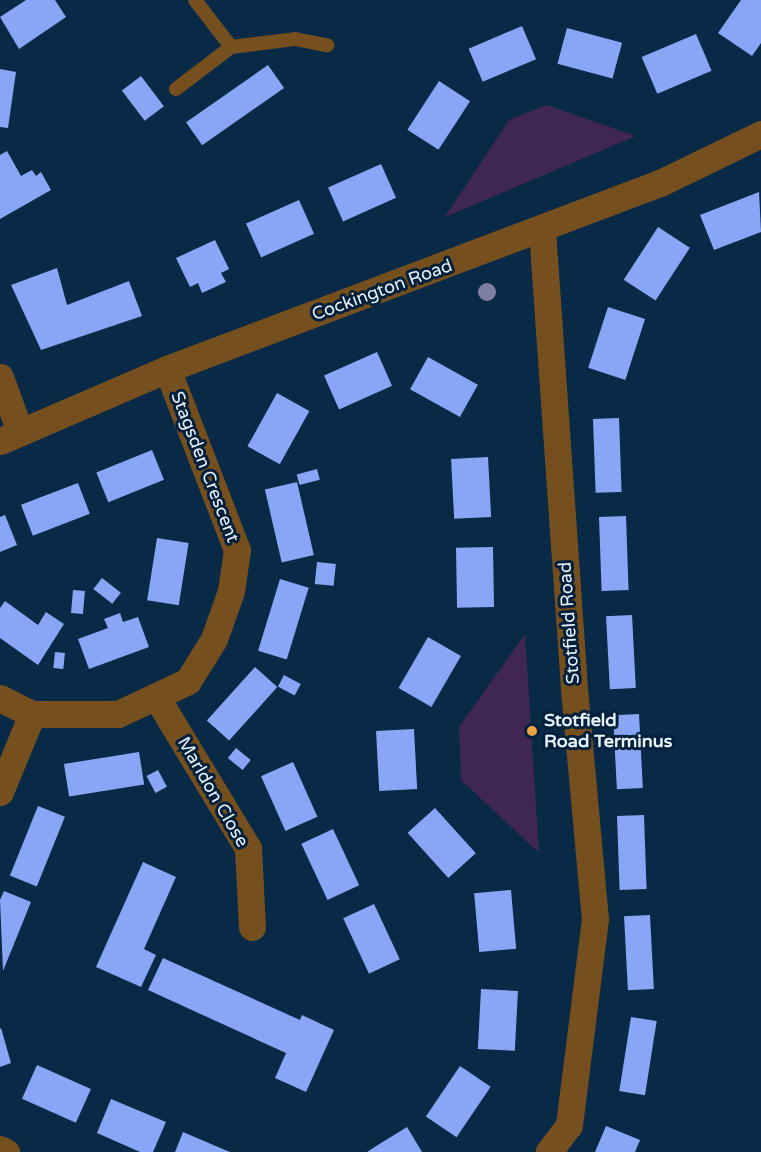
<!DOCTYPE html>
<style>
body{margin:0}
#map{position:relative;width:761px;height:1152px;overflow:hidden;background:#082a46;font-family:"Varela Round",sans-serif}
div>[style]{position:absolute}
.green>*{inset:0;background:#402654}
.building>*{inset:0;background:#89a6f6;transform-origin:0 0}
.lane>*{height:14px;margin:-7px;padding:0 7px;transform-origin:7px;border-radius:7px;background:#764f1f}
.street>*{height:27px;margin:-13.5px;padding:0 13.5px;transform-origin:13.5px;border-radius:13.5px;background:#764f1f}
.trees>*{width:18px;height:18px;margin:-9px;border-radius:50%;background:#7d80a4}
.dots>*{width:16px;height:16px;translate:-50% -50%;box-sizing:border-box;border:3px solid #00203c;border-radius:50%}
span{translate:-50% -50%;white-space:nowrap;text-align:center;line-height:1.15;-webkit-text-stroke:6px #00203c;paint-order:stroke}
.street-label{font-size:18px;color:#eaf3fc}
.poi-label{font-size:18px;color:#eaf3fc;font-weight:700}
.left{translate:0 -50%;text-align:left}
</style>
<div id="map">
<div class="green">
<div style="clip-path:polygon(546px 105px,636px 136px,445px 217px,509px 120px)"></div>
<div style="clip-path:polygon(525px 634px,539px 853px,461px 780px,459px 727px)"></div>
</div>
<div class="building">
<div style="clip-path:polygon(26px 0,55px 0,66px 17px,19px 49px,0 17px)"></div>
<div style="clip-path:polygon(741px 0,761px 0,761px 43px,752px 56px,718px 33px)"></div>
<div style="left:522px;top:26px;width:36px;height:58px;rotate:67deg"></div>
<div style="left:567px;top:28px;width:57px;height:37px;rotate:15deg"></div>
<div style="left:696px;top:34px;width:40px;height:59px;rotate:67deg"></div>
<div style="left:268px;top:65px;width:28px;height:100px;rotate:55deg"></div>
<div style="clip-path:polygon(0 69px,16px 72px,8px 128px,0 127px)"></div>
<div style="left:141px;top:76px;width:38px;height:24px;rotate:53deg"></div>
<div style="left:439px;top:81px;width:37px;height:58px;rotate:33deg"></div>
<div style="clip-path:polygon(7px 151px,21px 176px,32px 170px,36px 176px,41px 172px,51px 190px,0 219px,0 155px)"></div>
<div style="left:381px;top:164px;width:37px;height:58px;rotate:66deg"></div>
<div style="clip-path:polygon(759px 192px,761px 232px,714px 250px,700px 215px)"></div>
<div style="left:299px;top:200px;width:37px;height:58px;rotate:66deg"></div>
<div style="left:658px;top:227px;width:38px;height:63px;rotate:33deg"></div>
<div style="clip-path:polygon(215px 240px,229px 269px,221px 273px,226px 282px,202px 293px,198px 283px,190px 287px,176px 258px)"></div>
<div style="clip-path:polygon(57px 268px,67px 305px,129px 281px,142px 316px,41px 350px,11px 285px)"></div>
<div style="left:608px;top:307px;width:39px;height:64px;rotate:18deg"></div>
<div style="left:377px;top:352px;width:37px;height:58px;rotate:66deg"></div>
<div style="left:428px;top:357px;width:57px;height:37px;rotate:29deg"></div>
<div style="left:277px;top:393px;width:37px;height:61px;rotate:29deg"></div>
<div style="left:619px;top:418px;width:74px;height:26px;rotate:88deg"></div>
<div style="left:152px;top:450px;width:32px;height:60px;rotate:68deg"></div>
<div style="left:488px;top:457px;width:60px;height:37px;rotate:87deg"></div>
<div style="left:317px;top:469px;width:11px;height:21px;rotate:75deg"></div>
<div style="left:297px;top:482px;width:75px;height:33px;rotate:77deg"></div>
<div style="left:78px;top:483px;width:33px;height:61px;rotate:69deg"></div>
<div style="clip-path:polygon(5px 515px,17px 545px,0 552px,0 517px)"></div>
<div style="left:626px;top:516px;width:74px;height:27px;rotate:88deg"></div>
<div style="left:157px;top:538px;width:32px;height:63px;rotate:9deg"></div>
<div style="left:493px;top:547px;width:60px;height:37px;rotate:89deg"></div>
<div style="left:317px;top:562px;width:19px;height:22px;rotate:6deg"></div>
<div style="left:102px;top:578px;width:24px;height:14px;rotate:38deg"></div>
<div style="left:280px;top:579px;width:30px;height:75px;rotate:17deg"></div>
<div style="left:73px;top:590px;width:12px;height:23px;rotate:5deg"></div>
<div style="clip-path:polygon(5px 601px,38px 625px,46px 612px,64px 624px,38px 665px,0 638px,0 608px)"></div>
<div style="clip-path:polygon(120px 613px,123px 622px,138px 617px,149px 647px,89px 669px,78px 639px,108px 628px,104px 619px)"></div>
<div style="left:632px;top:615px;width:73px;height:26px;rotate:87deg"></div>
<div style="left:428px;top:637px;width:38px;height:59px;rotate:30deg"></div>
<div style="left:55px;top:652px;width:10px;height:16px;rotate:6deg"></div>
<div style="left:255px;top:667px;width:30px;height:72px;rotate:42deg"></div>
<div style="left:284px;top:675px;width:19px;height:13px;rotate:28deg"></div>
<div style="left:639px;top:714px;width:74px;height:26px;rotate:87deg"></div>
<div style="left:414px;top:729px;width:60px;height:38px;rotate:87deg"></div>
<div style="left:236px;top:748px;width:19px;height:13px;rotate:39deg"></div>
<div style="left:139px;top:752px;width:33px;height:76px;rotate:81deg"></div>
<div style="left:293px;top:762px;width:60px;height:35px;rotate:66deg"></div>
<div style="left:158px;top:770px;width:19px;height:13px;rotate:62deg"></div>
<div style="left:38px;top:806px;width:29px;height:75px;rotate:22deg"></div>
<div style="left:435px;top:808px;width:61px;height:37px;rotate:48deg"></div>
<div style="left:644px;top:815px;width:74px;height:27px;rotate:88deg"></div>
<div style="left:333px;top:829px;width:62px;height:35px;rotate:65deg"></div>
<div style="clip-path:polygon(143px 862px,176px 877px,144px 949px,156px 955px,141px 987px,96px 967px)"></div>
<div style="left:511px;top:890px;width:59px;height:37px;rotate:85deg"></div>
<div style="clip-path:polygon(4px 891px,31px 902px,3px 971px,0 900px)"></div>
<div style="left:374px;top:904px;width:61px;height:34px;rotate:65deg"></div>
<div style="left:650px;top:915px;width:74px;height:26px;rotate:87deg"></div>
<div style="clip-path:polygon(163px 958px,300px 1020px,302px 1015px,334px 1030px,306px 1092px,275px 1078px,286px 1053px,148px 990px)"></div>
<div style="left:481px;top:989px;width:37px;height:60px;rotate:3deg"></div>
<div style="left:631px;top:1017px;width:26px;height:75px;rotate:9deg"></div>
<div style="clip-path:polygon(1px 1028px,11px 1063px,0 1067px,0 1029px)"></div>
<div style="left:37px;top:1065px;width:59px;height:37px;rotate:24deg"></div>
<div style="left:460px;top:1066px;width:37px;height:61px;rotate:34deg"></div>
<div style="clip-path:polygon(111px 1099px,166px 1122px,153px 1152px,140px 1152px,97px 1133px)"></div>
<div style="clip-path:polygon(606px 1126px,640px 1140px,635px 1152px,595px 1152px)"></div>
<div style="clip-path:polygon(407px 1127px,422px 1152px,367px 1152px,381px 1143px)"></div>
<div style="clip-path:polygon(183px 1132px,211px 1144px,230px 1152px,175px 1152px)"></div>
</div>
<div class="lane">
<div style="left:195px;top:0;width:59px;rotate:52.5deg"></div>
<div style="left:176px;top:89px;width:69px;rotate:-37.4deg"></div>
<div style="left:231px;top:47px;width:64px;rotate:-7.1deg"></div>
<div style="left:295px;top:39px;width:33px;rotate:11deg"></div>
</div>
<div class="street">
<div style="left:542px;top:230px;width:460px;rotate:86deg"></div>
<div style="left:574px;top:689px;width:231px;rotate:84.8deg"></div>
<div style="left:595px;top:919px;width:208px;rotate:97.2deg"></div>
<div style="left:569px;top:1125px;width:34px;rotate:127deg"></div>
<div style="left:0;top:377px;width:59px;rotate:70deg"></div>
<div style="left:0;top:441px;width:182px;rotate:-23.3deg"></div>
<div style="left:167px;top:369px;width:527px;rotate:-20.67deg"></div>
<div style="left:660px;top:183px;width:112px;rotate:-25.9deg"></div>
<div style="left:0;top:698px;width:36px;rotate:27deg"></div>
<div style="left:32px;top:714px;width:86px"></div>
<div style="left:118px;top:714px;width:77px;rotate:-25.2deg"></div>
<div style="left:188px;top:681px;width:49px;rotate:-58.2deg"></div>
<div style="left:214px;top:639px;width:51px;rotate:-70.5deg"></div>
<div style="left:231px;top:591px;width:41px;rotate:-81.7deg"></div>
<div style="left:237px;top:550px;width:194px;rotate:-111.1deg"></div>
<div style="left:157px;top:698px;width:175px;rotate:58.8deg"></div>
<div style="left:248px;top:848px;width:79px;rotate:87.1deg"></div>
<div style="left:0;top:792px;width:84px;rotate:-67.7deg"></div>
<div style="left:0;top:1149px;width:7px;rotate:27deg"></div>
</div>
<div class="trees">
<div style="left:487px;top:292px"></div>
</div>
<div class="dots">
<div style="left:532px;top:731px;background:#f3a442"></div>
</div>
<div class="street-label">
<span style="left:382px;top:290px;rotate:-20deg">Cockington Road</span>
<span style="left:205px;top:467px;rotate:69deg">Stagsden Crescent</span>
<span style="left:569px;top:623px;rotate:-94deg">Stotfield Road</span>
<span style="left:213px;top:792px;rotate:60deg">Marldon Close</span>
</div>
<div class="poi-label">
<span class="left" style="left:544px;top:731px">Stotfield<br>Road Terminus</span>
</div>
</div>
